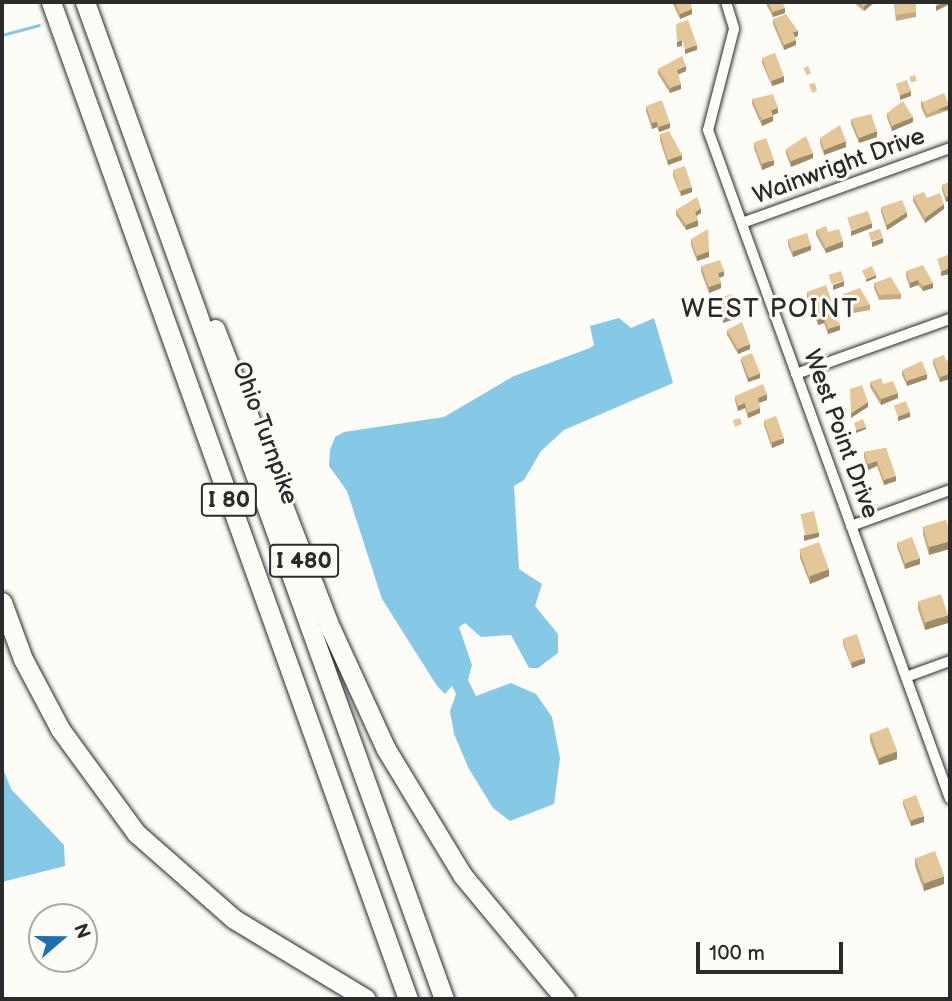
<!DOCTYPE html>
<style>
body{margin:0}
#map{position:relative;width:952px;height:1001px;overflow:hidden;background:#fdfcf7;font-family:"Balsamiq Sans",sans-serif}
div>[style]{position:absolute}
.water>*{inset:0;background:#85c9e7}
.stream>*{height:2.5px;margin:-1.25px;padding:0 1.25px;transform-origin:1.25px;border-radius:1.25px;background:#85c9e7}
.roads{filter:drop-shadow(0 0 2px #2b2b2b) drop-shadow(0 0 2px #2b2b2b)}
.minor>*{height:10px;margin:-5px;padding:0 5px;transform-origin:5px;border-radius:5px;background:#fdfcf7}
.motorway>*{height:19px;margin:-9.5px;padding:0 9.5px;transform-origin:9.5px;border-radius:9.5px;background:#fdfcf7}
.wall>*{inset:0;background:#c3ab83}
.shaded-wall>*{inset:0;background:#9f8b6a;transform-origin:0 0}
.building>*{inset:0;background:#e3c798;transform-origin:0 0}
span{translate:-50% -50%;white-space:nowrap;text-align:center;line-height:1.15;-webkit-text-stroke:6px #fdfcf7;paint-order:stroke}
.shield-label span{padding:2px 5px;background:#fdfcf7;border:2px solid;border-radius:5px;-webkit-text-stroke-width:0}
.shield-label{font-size:23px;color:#2b2b2b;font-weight:700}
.street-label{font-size:24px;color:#2b2b2b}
.neighbourhood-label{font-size:26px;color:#2b2b2b;letter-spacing:2px}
.frame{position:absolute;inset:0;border:4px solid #2b2b2b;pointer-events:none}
.north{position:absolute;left:28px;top:903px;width:70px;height:70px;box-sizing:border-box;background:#fdfcf7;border:2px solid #a9a8a5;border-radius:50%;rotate:70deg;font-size:19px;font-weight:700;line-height:28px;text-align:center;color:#2b2b2b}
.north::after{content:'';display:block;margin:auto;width:24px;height:32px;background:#1f6fb2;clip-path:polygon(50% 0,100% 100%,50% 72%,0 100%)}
.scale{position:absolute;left:696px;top:942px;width:147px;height:32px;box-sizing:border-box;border:4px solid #2b2b2b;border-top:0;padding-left:9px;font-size:21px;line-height:24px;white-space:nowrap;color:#2b2b2b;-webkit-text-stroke:5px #fdfcf7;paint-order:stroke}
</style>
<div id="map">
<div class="water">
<div style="clip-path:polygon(619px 318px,631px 328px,654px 318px,673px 383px,564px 430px,541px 451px,524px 480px,514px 486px,519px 569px,542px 584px,535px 606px,558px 634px,558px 653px,538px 668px,529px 668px,511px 635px,481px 637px,465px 623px,459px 627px,472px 665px,468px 680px,476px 696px,511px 683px,536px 694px,552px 717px,560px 758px,554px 804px,510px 821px,493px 808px,469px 769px,454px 734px,450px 711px,456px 694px,452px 686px,445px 694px,437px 686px,382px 599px,347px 491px,329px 466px,330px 450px,335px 437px,344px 432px,444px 417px,514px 376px,590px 348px,594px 345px,590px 326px)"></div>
<div style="clip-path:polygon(2px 766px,11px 789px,64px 845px,65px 866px,2px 882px)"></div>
</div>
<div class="stream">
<div style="left:2px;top:35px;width:38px;rotate:-15deg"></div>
</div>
<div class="roads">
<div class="minor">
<div style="left:726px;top:2px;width:28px;rotate:73deg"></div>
<div style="left:734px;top:29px;width:104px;rotate:104.4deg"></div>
<div style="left:708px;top:130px;width:711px;rotate:70.11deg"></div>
<div style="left:742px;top:223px;width:221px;rotate:-19.8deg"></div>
<div style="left:796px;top:374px;width:164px;rotate:-19.7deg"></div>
<div style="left:851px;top:526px;width:105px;rotate:-20deg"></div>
<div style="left:906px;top:677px;width:47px;rotate:-20deg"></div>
</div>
<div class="motorway">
<div style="left:51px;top:2px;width:1059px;rotate:70.3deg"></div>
<div style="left:85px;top:2px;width:1060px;rotate:70.2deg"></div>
<div style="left:215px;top:329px;width:322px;rotate:68.9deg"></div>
<div style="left:331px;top:629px;width:132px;rotate:65.4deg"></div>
<div style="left:386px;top:749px;width:149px;rotate:58.8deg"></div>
<div style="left:463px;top:876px;width:160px;rotate:50.3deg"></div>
<div style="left:2px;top:602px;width:61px;rotate:69.8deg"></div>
<div style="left:23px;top:659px;width:79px;rotate:62.1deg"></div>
<div style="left:60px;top:729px;width:129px;rotate:53.8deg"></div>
<div style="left:136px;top:833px;width:130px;rotate:41.3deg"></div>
<div style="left:234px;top:919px;width:154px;rotate:31.2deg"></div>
</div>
</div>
<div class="wall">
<div style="clip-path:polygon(672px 2px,690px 2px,692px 14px,680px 19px)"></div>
<div style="clip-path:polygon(765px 2px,782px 2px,785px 13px,773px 17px)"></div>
<div style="clip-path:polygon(853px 2px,875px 2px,864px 11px)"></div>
<div style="clip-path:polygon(894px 2px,916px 2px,916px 17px,896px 21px)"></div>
<div style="clip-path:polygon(773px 19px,798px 36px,795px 37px,796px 45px,784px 50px,773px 24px)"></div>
<div style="clip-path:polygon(762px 58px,784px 82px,772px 86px,762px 63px)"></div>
<div style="clip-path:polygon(658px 69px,686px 71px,678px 74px,681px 89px,670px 93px,658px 74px)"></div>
<div style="clip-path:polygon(752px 99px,778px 113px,773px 115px,773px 121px,762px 126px,752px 104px)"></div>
<div style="clip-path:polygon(921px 101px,949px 110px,926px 118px,921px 107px)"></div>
<div style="clip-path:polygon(646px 106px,670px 128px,659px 132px,657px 127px,652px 129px,646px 111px)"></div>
<div style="clip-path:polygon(887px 113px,913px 122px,892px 131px,887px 118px)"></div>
<div style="clip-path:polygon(851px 119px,877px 137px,859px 143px,851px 124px)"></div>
<div style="clip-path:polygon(660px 134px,682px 160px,668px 165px,660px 140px)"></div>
<div style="clip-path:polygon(820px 138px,846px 147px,824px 155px,820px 143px)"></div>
<div style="clip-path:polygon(754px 143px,774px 165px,762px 170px,754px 148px)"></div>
<div style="clip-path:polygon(786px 149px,813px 158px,791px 167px,786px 154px)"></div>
<div style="clip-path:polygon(673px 171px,692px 192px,681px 196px,673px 176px)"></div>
<div style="clip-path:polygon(950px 182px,950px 200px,946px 202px,942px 190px,942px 185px)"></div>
<div style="clip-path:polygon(913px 196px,927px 198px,944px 209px,925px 223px,913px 201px)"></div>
<div style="clip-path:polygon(881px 207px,907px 217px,887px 230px,881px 212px)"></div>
<div style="clip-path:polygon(676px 210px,701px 213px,696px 216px,698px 226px,686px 230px,676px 215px)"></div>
<div style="clip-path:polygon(816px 230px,828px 232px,843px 247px,826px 253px,816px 235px)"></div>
<div style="clip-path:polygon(691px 239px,709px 257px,697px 261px,691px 245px)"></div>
<div style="clip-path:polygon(788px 239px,811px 250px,793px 257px,788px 245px)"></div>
<div style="clip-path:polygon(701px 266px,724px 276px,719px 278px,721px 288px,709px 293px,701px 272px)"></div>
<div style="clip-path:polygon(906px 271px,933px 288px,923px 291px,918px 285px,910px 288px,906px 276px)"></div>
<div style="clip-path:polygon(874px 283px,901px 294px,901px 299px,879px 300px,874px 288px)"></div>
<div style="clip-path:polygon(807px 292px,840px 330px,828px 334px,824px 323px,818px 325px,807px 297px)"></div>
<div style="clip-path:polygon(843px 294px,870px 305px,870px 310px,848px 314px,843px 300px)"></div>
<div style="clip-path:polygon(727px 330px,750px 349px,738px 354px,727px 335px)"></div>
<div style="clip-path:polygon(948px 352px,950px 352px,950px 379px,940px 382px,933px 364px,933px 359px,946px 361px,949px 360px)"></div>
<div style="clip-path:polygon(741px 357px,760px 378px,748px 382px,741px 362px)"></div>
<div style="clip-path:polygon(902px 370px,927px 379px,907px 386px,902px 375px)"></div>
<div style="clip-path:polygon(870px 382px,883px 384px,898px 398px,881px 405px,870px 387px)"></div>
<div style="clip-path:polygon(735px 396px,767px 400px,759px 403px,760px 413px,748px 418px,745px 408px,738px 411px,735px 401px)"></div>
<div style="clip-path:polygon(764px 420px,784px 443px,772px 448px,764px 425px)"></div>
<div style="clip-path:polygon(886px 448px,896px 481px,884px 485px,877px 466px,868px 470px,864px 457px,864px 452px)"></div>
<div style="clip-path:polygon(946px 520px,929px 555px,923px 534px,923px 527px)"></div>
<div style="clip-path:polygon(897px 542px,920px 564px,905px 569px,897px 547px)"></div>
<div style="clip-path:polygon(800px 550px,829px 576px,810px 584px,800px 558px)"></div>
<div style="clip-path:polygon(918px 601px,948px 623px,925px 630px,918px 609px)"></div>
<div style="clip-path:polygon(843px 639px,865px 663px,852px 668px,843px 644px)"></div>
<div style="clip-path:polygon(870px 733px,897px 759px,879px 765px,870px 741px)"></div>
<div style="clip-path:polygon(903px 799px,924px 822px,911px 826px,903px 805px)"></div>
<div style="clip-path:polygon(915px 858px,944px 884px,924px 891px,915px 866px)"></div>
</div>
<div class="shaded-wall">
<div style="clip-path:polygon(869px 2px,875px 2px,864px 11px,864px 6px)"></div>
<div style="clip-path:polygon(944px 2px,950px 2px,950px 4px,936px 11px,936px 6px)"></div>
<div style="clip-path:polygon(785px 8px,785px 13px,773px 17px,773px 12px)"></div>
<div style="clip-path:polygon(692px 9px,692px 14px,680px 19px,680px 14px)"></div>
<div style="clip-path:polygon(798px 31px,798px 36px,793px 38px,793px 32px)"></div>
<div style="clip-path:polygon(682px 40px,682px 46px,677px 47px,677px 42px)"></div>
<div style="clip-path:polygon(796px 40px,796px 45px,784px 50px,784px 45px)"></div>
<div style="clip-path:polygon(697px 45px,697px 50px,685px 54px,685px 49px)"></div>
<div style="clip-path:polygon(686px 66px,686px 71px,677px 75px,677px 70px)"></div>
<div style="clip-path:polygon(784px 76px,784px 82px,772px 86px,772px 80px)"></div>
<div style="clip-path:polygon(681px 84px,681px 89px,670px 93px,670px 88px)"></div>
<div style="clip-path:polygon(911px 91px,911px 96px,900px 100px,900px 95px)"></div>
<div style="left:949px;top:105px;width:5px;height:24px;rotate:90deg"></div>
<div style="clip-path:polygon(778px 108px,778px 113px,771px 116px,771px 110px)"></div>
<div style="clip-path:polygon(773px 116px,773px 121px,762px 126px,762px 120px)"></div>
<div style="clip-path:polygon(913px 117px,913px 122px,892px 131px,892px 126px)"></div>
<div style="clip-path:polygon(657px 122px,657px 127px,652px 129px,652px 123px)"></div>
<div style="clip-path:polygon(670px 123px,670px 128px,659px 132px,659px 127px)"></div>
<div style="clip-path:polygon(877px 131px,877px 137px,859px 143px,859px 138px)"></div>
<div style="clip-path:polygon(846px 141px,846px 147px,824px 155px,824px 150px)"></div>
<div style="clip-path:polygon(813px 153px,813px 158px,791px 167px,791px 161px)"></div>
<div style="clip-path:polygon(682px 155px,682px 160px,668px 165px,668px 160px)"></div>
<div style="clip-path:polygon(774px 160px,774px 165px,762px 170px,762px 164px)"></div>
<div style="clip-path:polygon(692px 187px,692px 192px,681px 196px,681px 191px)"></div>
<div style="clip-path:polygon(950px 195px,950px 200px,946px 202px,946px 197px)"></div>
<div style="clip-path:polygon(944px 204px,944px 209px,925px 223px,925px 218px)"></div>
<div style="clip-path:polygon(701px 208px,701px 213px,695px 217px,695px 212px)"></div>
<div style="clip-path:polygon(907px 212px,907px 217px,887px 230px,887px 225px)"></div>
<div style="clip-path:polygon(698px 220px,698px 226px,686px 230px,686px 225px)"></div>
<div style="clip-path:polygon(872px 223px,872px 228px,851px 236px,851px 231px)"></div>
<div style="clip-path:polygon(883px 238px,883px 243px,872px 247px,872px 242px)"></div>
<div style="clip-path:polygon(843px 241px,843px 247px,826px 253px,826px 248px)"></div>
<div style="clip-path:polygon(811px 245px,811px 250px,793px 257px,793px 252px)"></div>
<div style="clip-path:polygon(709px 251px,709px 257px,697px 261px,697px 256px)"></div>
<div style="clip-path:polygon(950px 268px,950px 274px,941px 276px,941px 271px)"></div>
<div style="clip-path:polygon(724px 271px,724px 276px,718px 278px,718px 273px)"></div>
<div style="clip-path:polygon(876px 275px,876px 278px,866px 282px,866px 279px)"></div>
<div style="clip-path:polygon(918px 280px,918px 285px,910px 288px,910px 283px)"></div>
<div style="clip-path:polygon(844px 281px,844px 286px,833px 290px,833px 285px)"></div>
<div style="clip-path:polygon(721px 283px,721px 288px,709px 293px,709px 287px)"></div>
<div style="clip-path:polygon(933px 283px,933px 288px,923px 291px,923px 286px)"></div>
<div style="clip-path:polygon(738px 313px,738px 318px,723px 323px,723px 318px)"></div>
<div style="clip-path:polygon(824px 317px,824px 323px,818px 325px,818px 320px)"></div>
<div style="clip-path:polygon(840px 325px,840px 330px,828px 334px,828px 329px)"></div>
<div style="clip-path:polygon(750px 344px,750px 349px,738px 354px,738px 349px)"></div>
<div style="clip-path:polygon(760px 373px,760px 378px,748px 382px,748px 377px)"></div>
<div style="clip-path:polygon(927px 374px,927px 379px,907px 386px,907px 381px)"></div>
<div style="clip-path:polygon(950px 374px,950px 379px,940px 382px,940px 377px)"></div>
<div style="clip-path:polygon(898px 393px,898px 398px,881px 405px,881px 399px)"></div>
<div style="clip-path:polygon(767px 394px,767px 400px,758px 403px,758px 398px)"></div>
<div style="clip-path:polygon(868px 402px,868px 407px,851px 418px,851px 413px)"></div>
<div style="clip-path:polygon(745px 403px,745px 408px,738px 411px,738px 406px)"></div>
<div style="clip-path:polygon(760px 408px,760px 413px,748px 418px,748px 413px)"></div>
<div style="clip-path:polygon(910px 412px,910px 417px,898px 421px,898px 416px)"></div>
<div style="clip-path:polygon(866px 427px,866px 429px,856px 433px,856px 430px)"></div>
<div style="clip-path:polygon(784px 438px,784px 443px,772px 448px,772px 443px)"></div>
<div style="clip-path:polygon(877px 461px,877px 466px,868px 470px,868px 464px)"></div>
<div style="clip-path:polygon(896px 476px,896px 481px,884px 485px,884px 480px)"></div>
<div style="clip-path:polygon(819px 532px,819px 537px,804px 541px,804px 535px)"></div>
<div style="clip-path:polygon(950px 541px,950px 549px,929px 555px,929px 547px)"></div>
<div style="clip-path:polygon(920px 558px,920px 564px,905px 569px,905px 564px)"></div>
<div style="clip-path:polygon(829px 569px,829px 576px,810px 584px,810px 576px)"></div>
<div style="clip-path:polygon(948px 615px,948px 623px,925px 630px,925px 623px)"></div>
<div style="clip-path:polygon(865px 658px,865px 663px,852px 668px,852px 663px)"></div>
<div style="clip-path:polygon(897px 751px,897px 759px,879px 765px,879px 758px)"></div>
<div style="clip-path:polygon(924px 816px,924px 822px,911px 826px,911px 821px)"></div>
<div style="clip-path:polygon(944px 876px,944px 884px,924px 891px,924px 883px)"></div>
</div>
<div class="building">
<div style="clip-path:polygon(675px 2px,690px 2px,692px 9px,680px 14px)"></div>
<div style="clip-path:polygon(768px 2px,782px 2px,785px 8px,773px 12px)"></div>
<div style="clip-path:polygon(859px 2px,869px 2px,864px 6px)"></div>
<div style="clip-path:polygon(894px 2px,916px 2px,916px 12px,896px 15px)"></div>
<div style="clip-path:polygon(935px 2px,944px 2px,936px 6px)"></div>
<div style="clip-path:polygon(786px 14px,798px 31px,793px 32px,796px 40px,784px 45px,773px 19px)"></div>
<div style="clip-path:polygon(688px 20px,697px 45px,685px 49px,682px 40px,677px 42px,676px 24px)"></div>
<div style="left:775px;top:53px;width:25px;height:14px;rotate:69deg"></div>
<div style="clip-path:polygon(682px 56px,686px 66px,677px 70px,681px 84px,670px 88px,658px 69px)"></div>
<div style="left:808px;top:66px;width:8px;height:5px;rotate:67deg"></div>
<div style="left:915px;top:75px;width:6px;height:6px;rotate:72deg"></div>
<div style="left:907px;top:80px;width:12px;height:12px;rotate:70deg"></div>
<div style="clip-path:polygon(815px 83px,817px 91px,812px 93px,809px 84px)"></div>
<div style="left:944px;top:93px;width:13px;height:24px;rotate:67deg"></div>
<div style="clip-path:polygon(773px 94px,778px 108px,771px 110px,773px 116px,762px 120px,752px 99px)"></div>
<div style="clip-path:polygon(662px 100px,670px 123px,659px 127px,657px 122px,652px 123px,646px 106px)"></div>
<div style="clip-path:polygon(903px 101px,913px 117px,892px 126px,887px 113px)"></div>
<div style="clip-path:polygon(871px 114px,877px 131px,859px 138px,851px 119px)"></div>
<div style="clip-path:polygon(840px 125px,846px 141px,824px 150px,820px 138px)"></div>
<div style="clip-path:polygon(669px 131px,682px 155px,668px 160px,660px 134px)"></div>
<div style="clip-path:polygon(806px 136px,813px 153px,791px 161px,786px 149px)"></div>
<div style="left:766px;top:138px;width:23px;height:13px;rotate:70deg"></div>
<div style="left:685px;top:166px;width:22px;height:13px;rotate:72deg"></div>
<div style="clip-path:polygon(950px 182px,950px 195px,946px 197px,942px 185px)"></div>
<div style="clip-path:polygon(924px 192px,927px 198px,940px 193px,944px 204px,925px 218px,913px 196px)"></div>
<div style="clip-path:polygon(697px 197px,701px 208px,695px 212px,698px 220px,686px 225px,676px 210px)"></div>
<div style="clip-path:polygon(902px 200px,907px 212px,887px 225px,881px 207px)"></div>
<div style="left:868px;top:211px;width:13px;height:22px;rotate:72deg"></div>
<div style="clip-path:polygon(826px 226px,828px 232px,839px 229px,843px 241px,826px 248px,816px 230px)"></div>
<div style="clip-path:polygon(708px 229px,709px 251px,697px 256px,691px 239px)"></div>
<div style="left:880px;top:229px;width:9px;height:12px;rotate:72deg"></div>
<div style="left:807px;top:233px;width:13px;height:20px;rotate:72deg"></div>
<div style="clip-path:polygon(950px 254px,950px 268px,941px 271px,937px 259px)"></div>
<div style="clip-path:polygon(720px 260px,724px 271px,718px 273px,721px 283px,709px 287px,701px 266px)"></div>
<div style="clip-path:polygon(923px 265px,933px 283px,923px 286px,918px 280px,910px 283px,906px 271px)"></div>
<div style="left:872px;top:266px;width:10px;height:11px;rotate:66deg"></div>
<div style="left:841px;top:271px;width:10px;height:13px;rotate:73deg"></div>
<div style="clip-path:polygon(891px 277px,901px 294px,879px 295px,874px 283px)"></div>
<div style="clip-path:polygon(826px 285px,840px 325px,828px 329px,824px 317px,818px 320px,807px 292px)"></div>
<div style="clip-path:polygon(860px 288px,870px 305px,848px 309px,843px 294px)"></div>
<div style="clip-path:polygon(732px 294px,738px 313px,723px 318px,720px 298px)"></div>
<div style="clip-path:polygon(742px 322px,750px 344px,738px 349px,727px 330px)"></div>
<div style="left:752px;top:353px;width:22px;height:12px;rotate:68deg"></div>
<div style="clip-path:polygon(944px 355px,946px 361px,950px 360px,950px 374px,940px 377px,933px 359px)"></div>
<div style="clip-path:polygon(922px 361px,927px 374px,907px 381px,902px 370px)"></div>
<div style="clip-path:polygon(881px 378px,883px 384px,893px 381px,898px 393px,881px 399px,870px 382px)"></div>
<div style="clip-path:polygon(763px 384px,767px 394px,758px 398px,760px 408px,748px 413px,745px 403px,738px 406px,735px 396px)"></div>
<div style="clip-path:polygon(862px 385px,868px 402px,851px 413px,850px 389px)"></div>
<div style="left:906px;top:401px;width:12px;height:13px;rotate:70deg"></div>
<div style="left:776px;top:416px;width:23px;height:13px;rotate:70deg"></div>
<div style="clip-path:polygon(740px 418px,742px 424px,735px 427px,733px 420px)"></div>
<div style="clip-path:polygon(863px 419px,866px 427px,856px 430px,854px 423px)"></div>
<div style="clip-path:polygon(886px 448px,896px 476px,884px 480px,877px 461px,868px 464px,864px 452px)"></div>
<div style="left:814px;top:511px;width:22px;height:14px;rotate:77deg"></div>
<div style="clip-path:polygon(946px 520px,950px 533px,950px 541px,929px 547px,923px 527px)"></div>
<div style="left:912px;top:537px;width:22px;height:16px;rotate:69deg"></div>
<div style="left:819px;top:542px;width:29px;height:21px;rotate:70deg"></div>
<div style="left:941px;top:594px;width:22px;height:24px;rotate:72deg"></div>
<div style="left:857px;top:634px;width:25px;height:15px;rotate:72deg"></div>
<div style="left:888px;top:727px;width:26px;height:19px;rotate:69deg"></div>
<div style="left:916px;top:795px;width:22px;height:14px;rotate:69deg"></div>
<div style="left:935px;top:851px;width:27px;height:21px;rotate:70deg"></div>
</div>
<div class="shield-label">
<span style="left:229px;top:500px">I 80</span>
<span style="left:304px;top:561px">I 480</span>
</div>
<div class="street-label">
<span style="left:839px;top:166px;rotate:-20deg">Wainwright Drive</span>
<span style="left:265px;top:433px;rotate:70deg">Ohio Turnpike</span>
<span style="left:841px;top:434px;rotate:70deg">West Point Drive</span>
</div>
<div class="neighbourhood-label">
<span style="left:770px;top:310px">WEST POINT</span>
</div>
<div class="frame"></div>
<div class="north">N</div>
<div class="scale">100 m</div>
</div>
